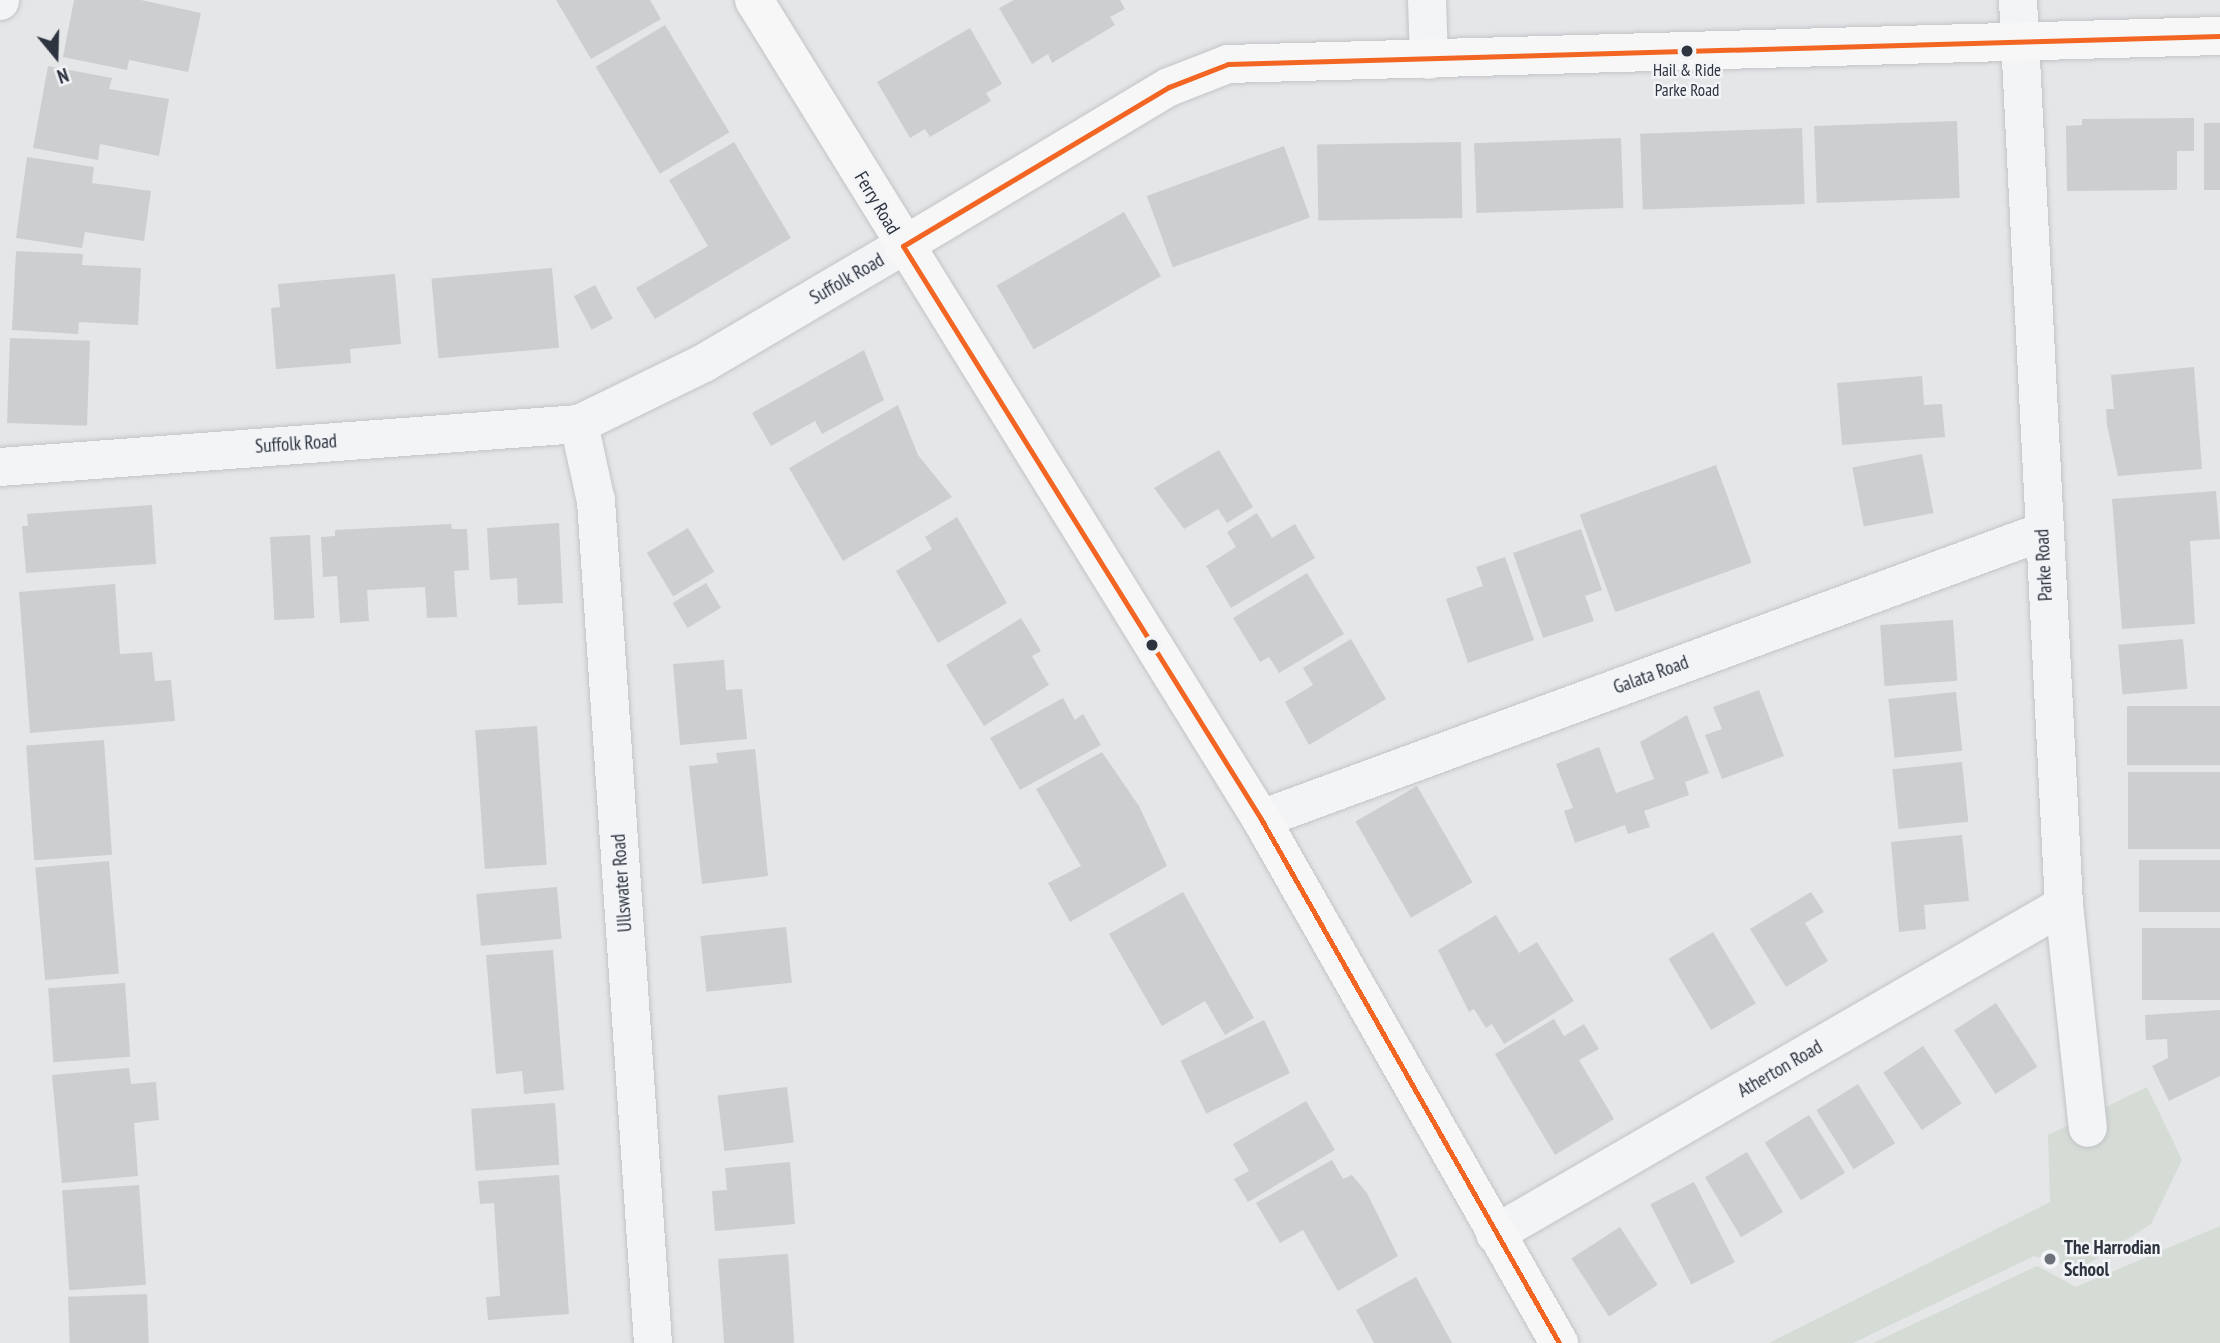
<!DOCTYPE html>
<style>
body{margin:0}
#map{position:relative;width:2220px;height:1343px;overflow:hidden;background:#e4e6e8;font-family:"PT Sans Narrow",sans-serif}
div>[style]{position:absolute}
.green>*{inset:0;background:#d5dbd5}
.building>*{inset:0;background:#ccced0;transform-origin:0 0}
.roads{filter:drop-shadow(0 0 2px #c2c4c6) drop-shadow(0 0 2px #c2c4c6)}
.street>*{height:38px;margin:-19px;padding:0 19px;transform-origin:19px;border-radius:19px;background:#f3f4f5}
.secondary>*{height:38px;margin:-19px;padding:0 19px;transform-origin:19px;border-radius:19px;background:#f7f7f7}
.bus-1>*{height:5px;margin:-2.5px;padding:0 2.5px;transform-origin:2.5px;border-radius:2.5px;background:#f26522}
.dots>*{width:19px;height:19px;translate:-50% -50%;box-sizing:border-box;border:4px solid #f2f4f7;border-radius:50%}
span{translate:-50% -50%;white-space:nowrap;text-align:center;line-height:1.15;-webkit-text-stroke:5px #f2f4f7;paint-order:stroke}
.bus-label{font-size:17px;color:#2d343f}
.street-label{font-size:19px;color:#2d343f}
.poi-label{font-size:19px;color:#2d343f;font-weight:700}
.left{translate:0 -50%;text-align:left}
.north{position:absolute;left:21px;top:21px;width:70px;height:70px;-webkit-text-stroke:5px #f2f4f7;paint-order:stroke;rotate:161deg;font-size:19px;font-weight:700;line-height:28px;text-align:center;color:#2d343f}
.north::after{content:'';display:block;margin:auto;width:24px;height:32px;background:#2d343f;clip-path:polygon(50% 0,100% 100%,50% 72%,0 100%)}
</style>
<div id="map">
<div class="green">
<div style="clip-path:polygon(2147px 1087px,2182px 1160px,2151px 1224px,2080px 1269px,2034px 1256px,1853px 1343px,1769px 1343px,2050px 1202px,2048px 1135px)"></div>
<div style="clip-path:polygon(2220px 1226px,2220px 1343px,1873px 1343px,2037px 1266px,2076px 1287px)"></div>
</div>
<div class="building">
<div style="clip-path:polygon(74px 0,141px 0,201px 13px,188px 72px,129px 60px,127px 70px,63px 57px)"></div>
<div style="clip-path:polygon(556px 0,650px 0,661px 19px,591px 59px)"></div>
<div style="clip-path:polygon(1014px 0,1120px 0,1125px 9px,1110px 17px,1115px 25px,1052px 63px,1048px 54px,1032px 64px,999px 8px)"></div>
<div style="left:665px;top:25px;width:125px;height:81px;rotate:59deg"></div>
<div style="clip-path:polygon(970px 28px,1002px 84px,986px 93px,991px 101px,930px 137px,925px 129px,910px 138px,877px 82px)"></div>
<div style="clip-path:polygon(48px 66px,112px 78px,109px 89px,169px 99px,159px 156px,100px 144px,98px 160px,33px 148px)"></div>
<div style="clip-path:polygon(2194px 118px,2194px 151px,2177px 151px,2177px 190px,2067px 191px,2066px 126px,2082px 125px,2082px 119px)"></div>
<div style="left:1957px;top:121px;width:77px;height:143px;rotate:88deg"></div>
<div style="left:2204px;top:123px;width:16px;height:67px"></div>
<div style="left:1802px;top:128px;width:76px;height:162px;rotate:88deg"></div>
<div style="left:1621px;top:138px;width:70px;height:147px;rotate:88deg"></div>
<div style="clip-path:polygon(734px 142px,791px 238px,655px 319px,636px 288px,708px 246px,669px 180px)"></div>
<div style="left:1461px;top:142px;width:76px;height:144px;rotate:89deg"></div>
<div style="left:1284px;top:146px;width:76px;height:146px;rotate:70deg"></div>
<div style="clip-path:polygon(27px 157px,94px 167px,92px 183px,151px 191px,144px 241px,85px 232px,82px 248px,16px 238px)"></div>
<div style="left:1124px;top:212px;width:74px;height:147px;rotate:60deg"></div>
<div style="clip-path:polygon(16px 251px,83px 254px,82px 265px,141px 268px,138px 325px,79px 322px,78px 334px,12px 330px)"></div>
<div style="left:552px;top:268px;width:80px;height:121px;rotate:85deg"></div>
<div style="clip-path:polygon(395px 274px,401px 344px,350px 349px,351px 363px,276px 369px,271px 308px,280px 307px,278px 284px)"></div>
<div style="left:595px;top:285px;width:38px;height:24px;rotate:62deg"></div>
<div style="left:10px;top:338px;width:80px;height:85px;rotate:2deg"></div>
<div style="clip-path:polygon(864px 350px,884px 400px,822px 434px,815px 421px,771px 446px,752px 413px)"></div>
<div style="clip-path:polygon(2194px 367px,2202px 469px,2118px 476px,2107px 425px,2106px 409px,2114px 409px,2111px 375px)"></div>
<div style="clip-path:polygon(1922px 376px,1924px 405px,1942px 404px,1945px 437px,1842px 445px,1837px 383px)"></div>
<div style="clip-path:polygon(898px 405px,918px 455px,952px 497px,843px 561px,789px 468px)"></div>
<div style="clip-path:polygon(1219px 450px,1253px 507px,1227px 523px,1218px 509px,1184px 529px,1154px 488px)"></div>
<div style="left:1922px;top:454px;width:60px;height:71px;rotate:79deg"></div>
<div style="left:1716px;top:465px;width:104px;height:145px;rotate:70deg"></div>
<div style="clip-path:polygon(2216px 491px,2220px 539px,2190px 541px,2195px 624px,2122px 629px,2112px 499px)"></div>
<div style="clip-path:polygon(152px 505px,156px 564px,26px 573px,22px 526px,28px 526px,27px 514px)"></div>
<div style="clip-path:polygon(1257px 513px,1272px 538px,1295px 524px,1315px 558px,1231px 608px,1206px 566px,1236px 547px,1227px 532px)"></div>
<div style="clip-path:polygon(957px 517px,1007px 603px,938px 643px,896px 571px,932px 549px,925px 537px)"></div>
<div style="clip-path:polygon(559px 523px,563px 603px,518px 605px,517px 578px,490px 580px,487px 528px)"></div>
<div style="clip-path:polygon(451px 524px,452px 529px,467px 529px,469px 570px,454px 571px,457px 617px,427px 618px,425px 587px,367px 590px,369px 621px,340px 623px,337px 576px,323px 577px,321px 537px,335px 536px,335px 530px)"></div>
<div style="left:688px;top:528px;width:51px;height:48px;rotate:59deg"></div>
<div style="clip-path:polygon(1581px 529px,1602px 590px,1585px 596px,1594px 621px,1543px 638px,1513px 553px)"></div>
<div style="left:310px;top:535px;width:83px;height:40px;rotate:87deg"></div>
<div style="clip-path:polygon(1505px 557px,1534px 640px,1468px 663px,1446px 599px,1483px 586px,1476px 567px)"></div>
<div style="clip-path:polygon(1307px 573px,1344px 634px,1279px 673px,1269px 657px,1260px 662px,1233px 618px)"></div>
<div style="left:706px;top:583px;width:29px;height:39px;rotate:59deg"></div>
<div style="clip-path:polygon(115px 584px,120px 654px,152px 652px,155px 681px,171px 680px,175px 721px,30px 733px,19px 592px)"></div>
<div style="clip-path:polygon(1021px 618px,1041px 651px,1032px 656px,1049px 685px,984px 726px,946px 665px)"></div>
<div style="left:1953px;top:620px;width:61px;height:73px;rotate:86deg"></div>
<div style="clip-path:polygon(1351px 639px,1386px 699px,1309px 745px,1285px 702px,1313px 685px,1303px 668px)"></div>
<div style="left:2183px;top:639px;width:50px;height:65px;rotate:85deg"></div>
<div style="clip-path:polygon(724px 660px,726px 690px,742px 689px,747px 739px,680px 745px,673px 664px)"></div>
<div style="clip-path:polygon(1759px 690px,1784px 756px,1722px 779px,1705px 735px,1722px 729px,1713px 707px)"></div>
<div style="left:1956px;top:692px;width:59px;height:68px;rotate:84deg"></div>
<div style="clip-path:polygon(1063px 698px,1075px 720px,1083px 714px,1101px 745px,1020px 790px,990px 738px)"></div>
<div style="left:2220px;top:706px;width:59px;height:93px;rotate:90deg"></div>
<div style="clip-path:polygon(1687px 715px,1709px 773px,1685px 782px,1689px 795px,1644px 811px,1650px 827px,1628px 834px,1625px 825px,1575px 843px,1564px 811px,1573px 808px,1556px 764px,1599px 747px,1616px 793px,1654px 779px,1640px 742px)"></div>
<div style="left:537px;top:726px;width:139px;height:62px;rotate:86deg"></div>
<div style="left:104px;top:740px;width:115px;height:78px;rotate:86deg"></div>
<div style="clip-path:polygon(755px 749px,768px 876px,702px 884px,689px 766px,718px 763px,716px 753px)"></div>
<div style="clip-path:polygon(1102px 752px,1139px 806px,1167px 866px,1070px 922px,1048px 883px,1081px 866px,1036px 789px)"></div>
<div style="left:1962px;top:762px;width:60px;height:70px;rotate:84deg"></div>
<div style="left:2220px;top:772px;width:77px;height:92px;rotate:90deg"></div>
<div style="left:1417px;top:786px;width:111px;height:71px;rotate:60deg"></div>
<div style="clip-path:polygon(1962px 835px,1969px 901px,1924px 905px,1926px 929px,1899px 932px,1891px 842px)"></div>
<div style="left:2220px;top:860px;width:52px;height:81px;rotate:90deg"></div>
<div style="left:109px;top:861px;width:113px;height:74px;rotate:85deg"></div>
<div style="left:557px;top:887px;width:52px;height:81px;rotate:85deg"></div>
<div style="clip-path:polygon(1183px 892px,1254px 1018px,1225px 1035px,1205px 1001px,1162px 1026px,1109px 934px)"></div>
<div style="clip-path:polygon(1811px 892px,1824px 912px,1805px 923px,1828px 961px,1786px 987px,1750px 929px)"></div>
<div style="clip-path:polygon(1496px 915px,1519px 953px,1537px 942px,1574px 1001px,1504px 1044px,1492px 1024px,1486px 1028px,1474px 1009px,1469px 1012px,1438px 950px)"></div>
<div style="left:786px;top:927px;width:56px;height:86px;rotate:84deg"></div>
<div style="left:2220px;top:928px;width:72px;height:78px;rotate:90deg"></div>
<div style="left:1713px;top:932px;width:83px;height:52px;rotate:59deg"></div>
<div style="clip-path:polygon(553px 950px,564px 1090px,524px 1094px,522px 1071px,496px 1074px,486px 955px)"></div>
<div style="left:125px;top:983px;width:74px;height:77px;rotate:86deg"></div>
<div style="left:1996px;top:1003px;width:76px;height:50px;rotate:57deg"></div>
<div style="clip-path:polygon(2220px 1010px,2220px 1076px,2169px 1101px,2152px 1066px,2168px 1058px,2167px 1039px,2146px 1040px,2145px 1015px)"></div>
<div style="clip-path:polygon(1554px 1019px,1564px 1036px,1584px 1024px,1599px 1049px,1579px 1060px,1614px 1119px,1555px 1155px,1495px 1054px)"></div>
<div style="left:1264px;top:1020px;width:59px;height:93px;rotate:64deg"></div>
<div style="left:1923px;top:1046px;width:69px;height:48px;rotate:56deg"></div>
<div style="clip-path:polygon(129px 1068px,131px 1084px,156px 1082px,159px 1120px,134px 1123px,138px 1176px,62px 1183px,52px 1075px)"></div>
<div style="left:1858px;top:1084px;width:70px;height:49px;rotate:58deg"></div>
<div style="left:787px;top:1087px;width:56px;height:70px;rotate:83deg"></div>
<div style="clip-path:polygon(1306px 1101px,1335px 1150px,1248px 1202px,1234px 1179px,1249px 1171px,1233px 1144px)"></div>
<div style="left:555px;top:1103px;width:62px;height:84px;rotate:86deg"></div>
<div style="left:1809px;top:1115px;width:68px;height:52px;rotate:58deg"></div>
<div style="left:1747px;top:1152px;width:70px;height:49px;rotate:59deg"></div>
<div style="clip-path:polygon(1332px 1160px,1343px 1179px,1352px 1175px,1367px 1193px,1398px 1256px,1338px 1291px,1303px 1230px,1280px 1243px,1256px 1203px)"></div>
<div style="clip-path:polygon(790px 1162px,795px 1224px,715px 1231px,712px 1191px,727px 1190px,725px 1168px)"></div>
<div style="clip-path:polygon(559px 1175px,569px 1314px,488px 1320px,486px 1297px,500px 1296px,494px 1203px,480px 1204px,478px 1181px)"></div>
<div style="left:1694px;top:1182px;width:90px;height:49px;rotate:63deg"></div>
<div style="left:139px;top:1185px;width:100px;height:77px;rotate:86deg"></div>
<div style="left:1620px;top:1227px;width:69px;height:58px;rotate:57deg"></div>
<div style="left:788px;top:1254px;width:89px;height:70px;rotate:86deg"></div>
<div style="clip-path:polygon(1416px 1277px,1452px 1343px,1374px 1343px,1356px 1310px)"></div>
<div style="left:147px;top:1294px;width:49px;height:79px;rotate:88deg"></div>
</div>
<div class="roads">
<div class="street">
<div style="left:1427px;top:0;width:60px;rotate:88.1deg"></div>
<div style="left:2018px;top:0;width:906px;rotate:87.09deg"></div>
<div style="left:2064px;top:905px;width:224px;rotate:83.9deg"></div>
<div style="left:0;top:1px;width:1px;rotate:-90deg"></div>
<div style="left:579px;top:424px;width:79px;rotate:77.6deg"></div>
<div style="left:596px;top:501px;width:844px;rotate:86.13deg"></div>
<div style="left:0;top:467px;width:581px;rotate:-4.25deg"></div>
<div style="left:579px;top:424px;width:139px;rotate:-26deg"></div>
<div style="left:704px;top:363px;width:231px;rotate:-30.5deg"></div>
<div style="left:1261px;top:819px;width:832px;rotate:-20.18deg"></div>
<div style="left:1495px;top:1234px;width:657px;rotate:-30.04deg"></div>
</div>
<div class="secondary">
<div style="left:754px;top:0;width:963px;rotate:58.24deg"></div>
<div style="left:1261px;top:819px;width:603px;rotate:60.37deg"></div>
<div style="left:903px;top:246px;width:310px;rotate:-30.9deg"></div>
<div style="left:1169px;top:87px;width:63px;rotate:-21.3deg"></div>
<div style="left:1228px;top:64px;width:992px;rotate:-1.62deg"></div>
</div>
</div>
<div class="bus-1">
<div style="left:903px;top:246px;width:310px;rotate:-30.9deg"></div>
<div style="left:1169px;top:87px;width:63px;rotate:-21.3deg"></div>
<div style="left:1228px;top:64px;width:992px;rotate:-1.62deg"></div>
<div style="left:903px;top:246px;width:676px;rotate:58deg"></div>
<div style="left:1261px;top:819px;width:603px;rotate:60.37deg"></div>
</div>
<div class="dots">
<div style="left:1687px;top:51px;background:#2d343f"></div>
<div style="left:1152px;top:645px;background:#2d343f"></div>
<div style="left:2050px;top:1259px;background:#6d727a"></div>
</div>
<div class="bus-label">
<span style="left:1687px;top:81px">Hail &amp; Ride<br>Parke Road</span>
</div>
<div class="street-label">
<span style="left:877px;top:203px;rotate:59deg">Ferry Road</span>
<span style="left:847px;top:279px;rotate:-30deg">Suffolk Road</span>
<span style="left:296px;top:444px;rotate:-4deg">Suffolk Road</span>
<span style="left:2044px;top:565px;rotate:-93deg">Parke Road</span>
<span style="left:1651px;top:675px;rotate:-20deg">Galata Road</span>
<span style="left:622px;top:883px;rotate:-94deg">Ullswater Road</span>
<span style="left:1780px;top:1069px;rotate:-30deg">Atherton Road</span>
</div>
<div class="poi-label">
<span class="left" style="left:2064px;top:1259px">The Harrodian<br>School</span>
</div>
<div class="north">N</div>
</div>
